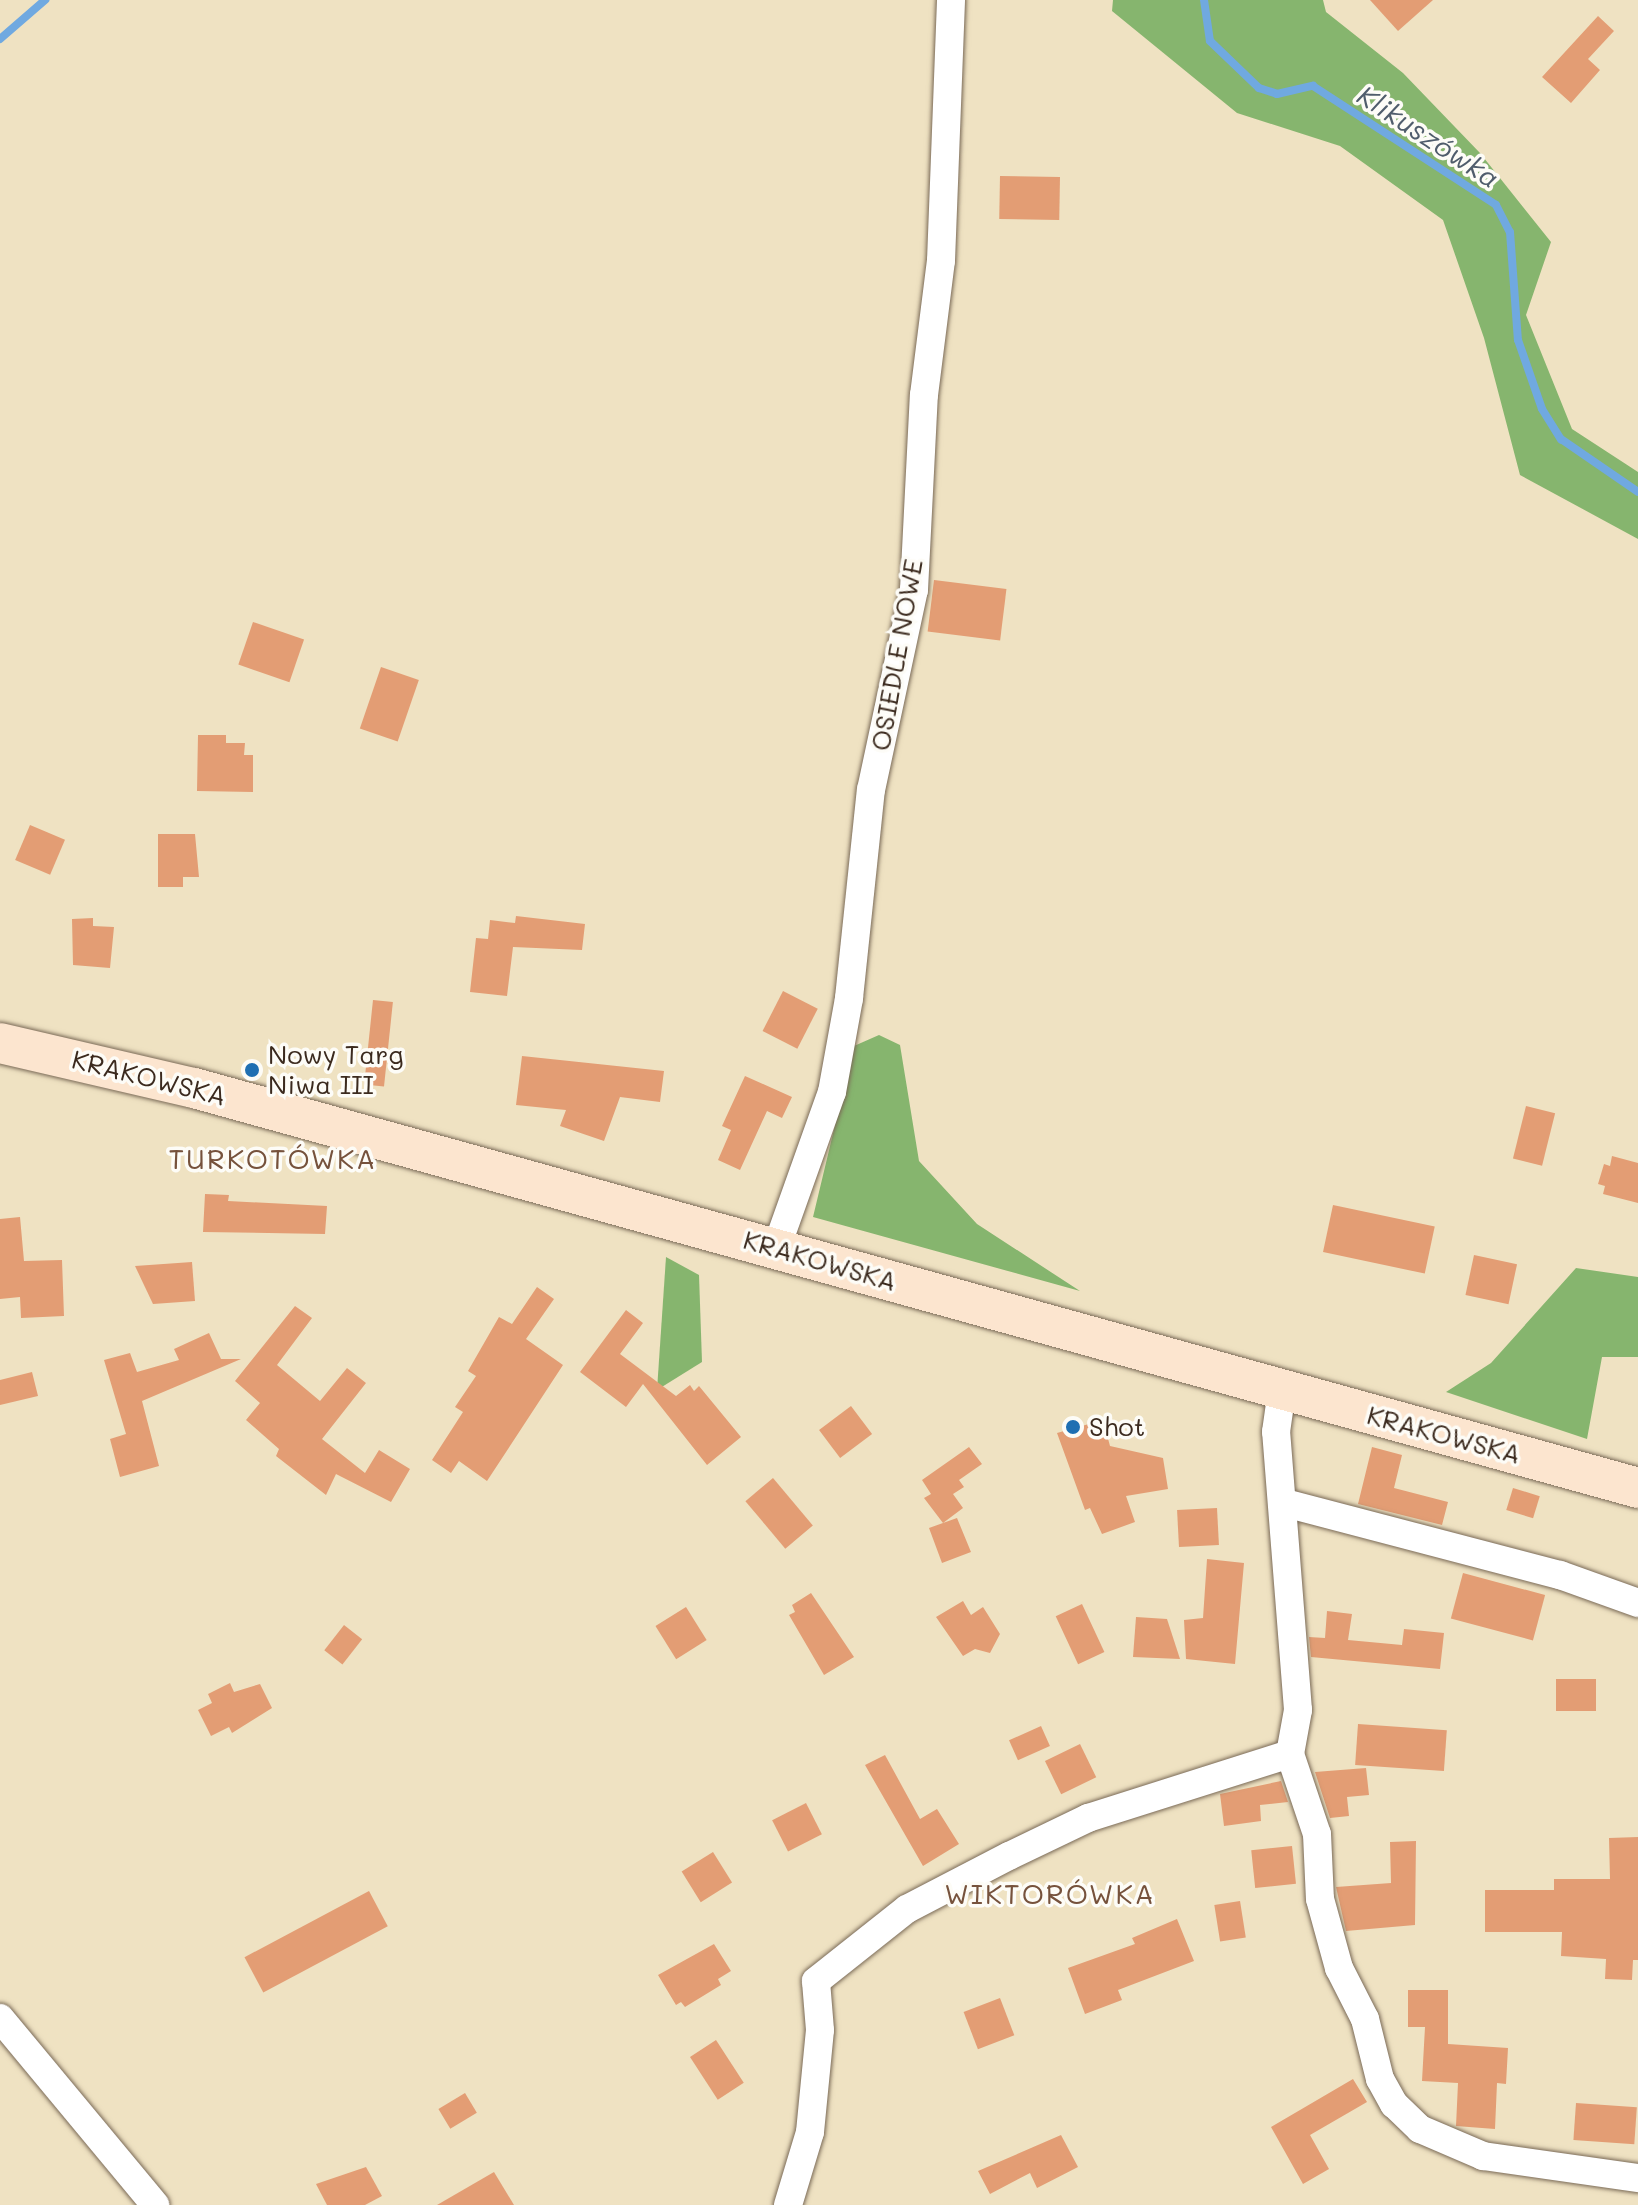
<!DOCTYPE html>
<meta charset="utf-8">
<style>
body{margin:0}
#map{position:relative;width:1638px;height:2205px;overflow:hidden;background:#efe2c2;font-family:Mali,sans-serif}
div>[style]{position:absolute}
.forest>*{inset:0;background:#86b56e}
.stream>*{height:8px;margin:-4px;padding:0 4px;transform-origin:4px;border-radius:4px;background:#70a9e0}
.building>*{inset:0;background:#e39d74;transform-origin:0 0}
.roads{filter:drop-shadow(0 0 2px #7a6a57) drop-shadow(0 0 2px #7a6a57)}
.minor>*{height:28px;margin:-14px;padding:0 14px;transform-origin:14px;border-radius:14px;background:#fff}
.secondary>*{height:40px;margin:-20px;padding:0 20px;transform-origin:20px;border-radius:20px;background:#fce5cf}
.dots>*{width:22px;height:22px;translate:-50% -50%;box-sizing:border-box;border:4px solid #fdfcf7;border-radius:50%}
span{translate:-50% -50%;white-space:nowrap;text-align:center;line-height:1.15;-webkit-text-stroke:7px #fdfcf7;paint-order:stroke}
.street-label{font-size:26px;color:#3b2a1e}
.poi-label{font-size:26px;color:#3b2a1e}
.left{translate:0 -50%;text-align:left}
.water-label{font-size:28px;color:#505d6c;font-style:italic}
.neighbourhood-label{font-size:28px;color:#76523c;letter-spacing:2px}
</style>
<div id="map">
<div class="forest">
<div style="clip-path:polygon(1113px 0,1323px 0,1326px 12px,1403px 73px,1480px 153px,1551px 242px,1526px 315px,1572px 429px,1638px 472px,1638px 539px,1520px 475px,1484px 338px,1443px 220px,1340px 146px,1237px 113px,1112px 11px)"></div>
<div style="clip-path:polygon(879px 1035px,900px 1045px,919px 1161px,977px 1224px,1080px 1291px,813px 1217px,854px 1046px)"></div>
<div style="clip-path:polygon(666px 1257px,699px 1275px,702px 1362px,657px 1390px)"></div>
<div style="clip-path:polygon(1576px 1268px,1638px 1277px,1638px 1357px,1602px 1357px,1587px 1439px,1446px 1392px,1491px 1363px)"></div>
</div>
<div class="stream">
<div style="left:1204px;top:0;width:41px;rotate:81.7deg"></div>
<div style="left:1210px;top:41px;width:68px;rotate:43.8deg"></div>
<div style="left:1259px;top:88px;width:19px;rotate:18deg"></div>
<div style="left:1277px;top:94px;width:37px;rotate:-13deg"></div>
<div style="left:1313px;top:86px;width:218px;rotate:33deg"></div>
<div style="left:1496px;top:205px;width:30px;rotate:63deg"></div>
<div style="left:1510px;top:232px;width:108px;rotate:85.8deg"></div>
<div style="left:1518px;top:340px;width:73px;rotate:70.8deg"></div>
<div style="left:1542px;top:409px;width:36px;rotate:58deg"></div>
<div style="left:1561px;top:439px;width:93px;rotate:34.5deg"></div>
<div style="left:0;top:39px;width:60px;rotate:-40.9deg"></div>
</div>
<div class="building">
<div style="clip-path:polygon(1370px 0,1433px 0,1398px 31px)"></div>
<div style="clip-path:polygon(1598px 16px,1614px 31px,1588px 59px,1600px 70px,1571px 103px,1542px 77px)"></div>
<div style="left:1000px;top:176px;width:60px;height:43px;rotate:1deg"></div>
<div style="left:934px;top:580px;width:73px;height:52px;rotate:7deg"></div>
<div style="left:253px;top:622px;width:54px;height:45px;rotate:19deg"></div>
<div style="left:381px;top:667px;width:40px;height:65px;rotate:19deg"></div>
<div style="clip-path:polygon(198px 735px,226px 735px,226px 743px,245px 743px,244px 755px,253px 755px,253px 792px,197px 791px)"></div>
<div style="left:30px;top:825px;width:38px;height:38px;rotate:23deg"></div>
<div style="clip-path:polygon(158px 834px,195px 834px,199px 877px,183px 877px,183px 887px,158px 887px)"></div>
<div style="clip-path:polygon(516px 916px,585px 924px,582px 950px,513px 947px,507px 996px,470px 992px,476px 938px,488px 939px,490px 920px,515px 923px)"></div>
<div style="clip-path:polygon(93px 918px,93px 926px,114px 927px,110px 968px,73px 965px,72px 919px)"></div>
<div style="left:783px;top:991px;width:39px;height:45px;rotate:27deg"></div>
<div style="left:373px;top:1000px;width:20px;height:85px;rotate:6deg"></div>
<div style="clip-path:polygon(522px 1056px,664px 1071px,660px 1102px,620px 1097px,604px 1141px,560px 1126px,566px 1110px,516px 1105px)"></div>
<div style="clip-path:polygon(745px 1076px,792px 1097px,782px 1118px,767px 1111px,740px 1170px,718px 1160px,731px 1130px,722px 1126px)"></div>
<div style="left:1526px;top:1106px;width:30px;height:54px;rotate:14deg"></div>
<div style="clip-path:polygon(1612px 1156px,1638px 1163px,1638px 1203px,1603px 1194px,1605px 1186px,1598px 1184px,1604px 1164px,1610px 1166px)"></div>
<div style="clip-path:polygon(205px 1194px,229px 1195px,228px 1201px,327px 1206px,325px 1234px,203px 1232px)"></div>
<div style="left:1333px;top:1205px;width:104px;height:48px;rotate:12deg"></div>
<div style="clip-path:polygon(20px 1217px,24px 1261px,62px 1260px,64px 1316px,21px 1318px,20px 1297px,0 1299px,0 1219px)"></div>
<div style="left:1474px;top:1255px;width:44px;height:41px;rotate:12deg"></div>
<div style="clip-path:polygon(192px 1262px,195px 1301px,153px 1304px,135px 1266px)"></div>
<div style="clip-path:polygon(537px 1287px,554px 1299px,526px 1339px,563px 1365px,487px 1481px,459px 1461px,451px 1473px,432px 1460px,463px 1412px,455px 1407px,476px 1376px,468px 1371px,499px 1317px,512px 1324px)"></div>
<div style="clip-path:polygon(295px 1306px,312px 1318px,277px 1365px,320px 1401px,347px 1368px,366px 1383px,322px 1439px,365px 1473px,379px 1450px,410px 1469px,391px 1502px,336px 1474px,326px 1495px,276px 1456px,279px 1449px,246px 1420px,260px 1403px,235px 1381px)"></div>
<div style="clip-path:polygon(626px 1310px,643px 1323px,620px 1354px,676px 1396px,690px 1385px,694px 1391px,699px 1386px,741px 1437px,707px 1465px,643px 1384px,626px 1407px,580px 1372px)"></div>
<div style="clip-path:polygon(209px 1333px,221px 1359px,241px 1359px,142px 1401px,159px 1466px,120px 1477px,110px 1439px,126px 1434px,104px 1360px,130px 1353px,137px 1372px,179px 1360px,174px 1349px)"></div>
<div style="clip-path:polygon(32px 1372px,38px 1396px,0 1405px,0 1380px)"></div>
<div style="left:851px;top:1406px;width:35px;height:40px;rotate:53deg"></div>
<div style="clip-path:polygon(1103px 1420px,1110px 1446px,1163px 1458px,1168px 1489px,1126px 1496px,1135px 1522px,1102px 1534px,1090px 1508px,1085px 1510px,1057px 1433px)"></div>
<div style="clip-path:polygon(969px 1447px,982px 1464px,959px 1480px,964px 1487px,953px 1494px,963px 1508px,943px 1523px,957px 1518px,971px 1552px,942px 1563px,929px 1528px,943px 1523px,924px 1498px,931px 1494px,922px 1480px)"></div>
<div style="clip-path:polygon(1372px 1447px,1402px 1455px,1394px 1488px,1448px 1502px,1442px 1525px,1358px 1504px)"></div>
<div style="left:773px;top:1478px;width:62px;height:36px;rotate:50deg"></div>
<div style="left:1513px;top:1488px;width:28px;height:23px;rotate:17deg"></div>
<div style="left:1217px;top:1508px;width:37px;height:40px;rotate:87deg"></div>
<div style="clip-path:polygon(1207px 1559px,1244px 1563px,1235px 1664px,1186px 1659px,1184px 1620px,1203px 1618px)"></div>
<div style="left:1463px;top:1573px;width:85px;height:47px;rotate:15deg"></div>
<div style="clip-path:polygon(811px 1593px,854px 1657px,824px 1675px,789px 1615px,795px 1612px,792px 1605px)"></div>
<div style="clip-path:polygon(963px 1601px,971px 1615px,983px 1607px,1000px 1634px,990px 1653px,975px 1649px,963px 1656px,936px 1617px)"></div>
<div style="left:1082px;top:1604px;width:53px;height:29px;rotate:65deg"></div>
<div style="left:686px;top:1607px;width:39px;height:36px;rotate:58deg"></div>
<div style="clip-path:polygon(1327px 1611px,1352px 1614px,1348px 1640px,1402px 1645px,1404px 1629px,1444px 1633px,1440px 1669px,1311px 1657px,1309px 1637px,1325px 1638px)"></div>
<div style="clip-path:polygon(1136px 1617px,1167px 1619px,1180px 1659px,1133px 1657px)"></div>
<div style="left:344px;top:1625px;width:23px;height:32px;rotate:38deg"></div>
<div style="left:1556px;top:1679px;width:40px;height:32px"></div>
<div style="clip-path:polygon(230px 1683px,234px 1692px,260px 1684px,272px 1708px,232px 1733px,229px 1727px,211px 1736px,198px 1710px,212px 1703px,208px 1694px)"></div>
<div style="left:1358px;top:1724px;width:89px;height:41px;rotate:4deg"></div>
<div style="left:1041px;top:1726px;width:22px;height:35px;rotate:66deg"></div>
<div style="left:1080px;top:1744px;width:37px;height:39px;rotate:64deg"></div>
<div style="clip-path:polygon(885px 1755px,920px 1819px,937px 1809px,959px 1844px,923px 1866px,865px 1765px)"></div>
<div style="clip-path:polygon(1366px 1768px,1369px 1795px,1347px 1797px,1349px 1816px,1330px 1818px,1315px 1772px)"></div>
<div style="clip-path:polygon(1281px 1781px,1288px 1802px,1260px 1805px,1261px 1821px,1224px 1826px,1220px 1794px)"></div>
<div style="left:806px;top:1803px;width:35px;height:38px;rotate:63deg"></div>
<div style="clip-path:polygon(1638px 1837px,1638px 1960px,1633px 1960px,1632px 1980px,1605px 1979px,1606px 1959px,1561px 1956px,1562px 1932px,1485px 1932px,1485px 1890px,1554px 1890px,1554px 1879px,1610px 1879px,1609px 1838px)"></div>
<div style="clip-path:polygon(1416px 1841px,1415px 1925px,1346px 1931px,1336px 1887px,1391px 1883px,1390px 1842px)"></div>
<div style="left:1292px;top:1846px;width:38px;height:41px;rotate:84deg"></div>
<div style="left:713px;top:1852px;width:36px;height:37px;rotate:58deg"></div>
<div style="left:369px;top:1891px;width:40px;height:141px;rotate:62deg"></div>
<div style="left:1240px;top:1901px;width:37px;height:26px;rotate:81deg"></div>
<div style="clip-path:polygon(1177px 1919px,1194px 1961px,1118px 1990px,1122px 2000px,1085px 2014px,1068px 1968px,1135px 1944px,1132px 1938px)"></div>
<div style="clip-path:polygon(714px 1944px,731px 1971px,718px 1979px,721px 1985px,685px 2007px,681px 2002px,676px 2005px,658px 1975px)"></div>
<div style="clip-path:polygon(1408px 1990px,1448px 1990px,1448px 2044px,1508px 2048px,1506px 2084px,1497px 2083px,1495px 2129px,1456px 2126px,1458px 2083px,1422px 2081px,1425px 2027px,1408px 2027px)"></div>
<div style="left:1000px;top:1998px;width:40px;height:39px;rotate:69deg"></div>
<div style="left:716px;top:2040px;width:51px;height:31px;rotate:57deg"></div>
<div style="clip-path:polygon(1353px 2079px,1367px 2102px,1310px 2135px,1329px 2169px,1303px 2184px,1271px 2127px)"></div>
<div style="left:465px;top:2093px;width:23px;height:31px;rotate:59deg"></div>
<div style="left:1576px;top:2103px;width:61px;height:37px;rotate:4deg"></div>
<div style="clip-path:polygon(1061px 2135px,1078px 2167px,1037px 2188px,1030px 2173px,990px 2194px,978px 2171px)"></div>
<div style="clip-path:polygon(366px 2167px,382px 2196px,365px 2205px,327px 2205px,316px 2184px)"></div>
<div style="clip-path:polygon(494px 2172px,514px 2205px,437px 2205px)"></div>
</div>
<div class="roads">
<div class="minor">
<div style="left:776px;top:1249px;width:167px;rotate:-70.4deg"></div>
<div style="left:832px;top:1092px;width:96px;rotate:-79.7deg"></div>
<div style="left:849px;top:998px;width:209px;rotate:-84deg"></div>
<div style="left:871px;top:790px;width:205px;rotate:-77.9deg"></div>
<div style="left:914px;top:590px;width:195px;rotate:-87.1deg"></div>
<div style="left:924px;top:395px;width:135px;rotate:-82.8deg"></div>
<div style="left:941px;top:261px;width:261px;rotate:-87.8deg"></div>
<div style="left:1285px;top:1503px;width:284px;rotate:14.7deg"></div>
<div style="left:1560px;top:1575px;width:83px;rotate:19.7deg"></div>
<div style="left:1290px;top:1754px;width:84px;rotate:71.4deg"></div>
<div style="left:1317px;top:1834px;width:65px;rotate:87.4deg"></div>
<div style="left:1320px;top:1899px;width:72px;rotate:74.6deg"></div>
<div style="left:1339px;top:1968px;width:57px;rotate:63deg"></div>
<div style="left:1365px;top:2019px;width:62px;rotate:76deg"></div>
<div style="left:1380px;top:2079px;width:29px;rotate:61deg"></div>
<div style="left:1394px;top:2104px;width:36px;rotate:44deg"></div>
<div style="left:1420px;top:2129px;width:69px;rotate:23.2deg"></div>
<div style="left:1483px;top:2156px;width:157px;rotate:8.1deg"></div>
<div style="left:0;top:2018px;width:243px;rotate:50.3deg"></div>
<div style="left:788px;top:2205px;width:76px;rotate:-73.2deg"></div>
<div style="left:810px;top:2132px;width:102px;rotate:-84.4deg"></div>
<div style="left:820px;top:2030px;width:49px;rotate:-94.7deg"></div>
<div style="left:816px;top:1981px;width:116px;rotate:-38.4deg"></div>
<div style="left:907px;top:1909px;width:115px;rotate:-27.5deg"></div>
<div style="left:1009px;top:1856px;width:88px;rotate:-25.7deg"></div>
<div style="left:1088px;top:1818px;width:212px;rotate:-17.6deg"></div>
<div style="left:1290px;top:1754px;width:45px;rotate:-79.7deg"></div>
<div style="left:1298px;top:1710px;width:279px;rotate:-94.5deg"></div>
<div style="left:1276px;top:1432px;width:42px;rotate:-81.9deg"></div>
</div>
<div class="secondary">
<div style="left:0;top:1043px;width:199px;rotate:13.1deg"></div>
<div style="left:194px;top:1088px;width:1498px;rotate:15.48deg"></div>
</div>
</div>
<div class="dots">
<div style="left:252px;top:1070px;background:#1f6fb2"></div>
<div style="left:1073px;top:1427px;background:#1f6fb2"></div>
</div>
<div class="street-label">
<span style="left:897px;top:655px;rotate:-80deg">OSIEDLE NOWE</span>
<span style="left:149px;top:1078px;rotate:14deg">KRAKOWSKA</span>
<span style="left:820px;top:1261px;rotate:16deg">KRAKOWSKA</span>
<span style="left:1444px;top:1435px;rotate:15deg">KRAKOWSKA</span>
</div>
<div class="poi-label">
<span class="left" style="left:268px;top:1070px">Nowy Targ<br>Niwa III</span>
<span class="left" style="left:1089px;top:1427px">Shot</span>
</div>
<div class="water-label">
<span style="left:1429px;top:136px;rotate:33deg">Klikuszówka</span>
</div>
<div class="neighbourhood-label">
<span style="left:273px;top:1158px">TURKOTÓWKA</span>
<span style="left:1050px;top:1893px">WIKTORÓWKA</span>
</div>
</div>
